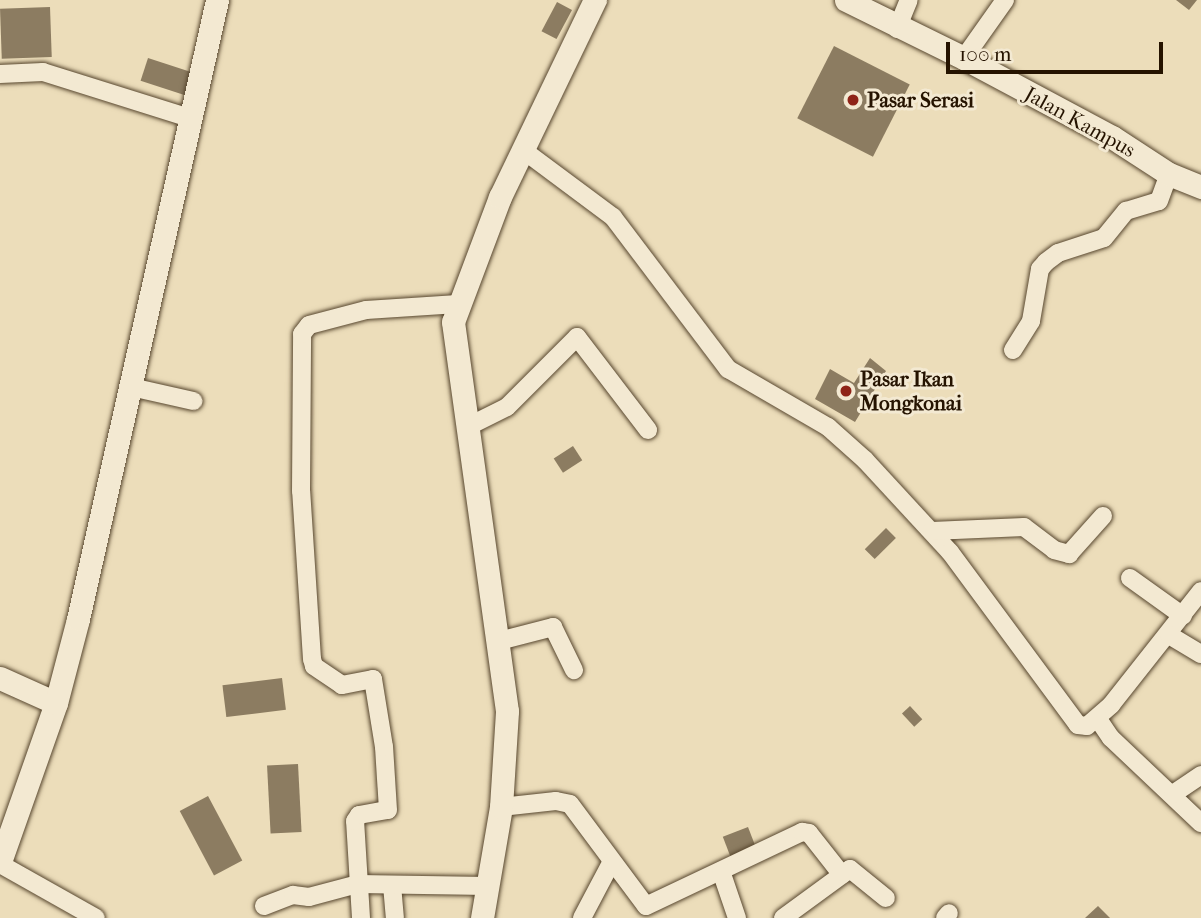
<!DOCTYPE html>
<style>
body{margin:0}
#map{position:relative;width:1201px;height:918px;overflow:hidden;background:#ecddba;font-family:"IM FELL French Canon",serif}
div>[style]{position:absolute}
.building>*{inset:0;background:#8c7c61;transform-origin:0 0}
.roads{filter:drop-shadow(0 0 2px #57462e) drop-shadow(0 0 2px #57462e)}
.minor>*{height:18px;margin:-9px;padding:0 9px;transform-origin:9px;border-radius:9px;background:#f3e9d2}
.tertiary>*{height:23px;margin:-11.5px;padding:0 11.5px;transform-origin:11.5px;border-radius:11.5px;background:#f3e9d2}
.dots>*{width:19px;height:19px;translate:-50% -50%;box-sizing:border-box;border:4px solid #f3e9d2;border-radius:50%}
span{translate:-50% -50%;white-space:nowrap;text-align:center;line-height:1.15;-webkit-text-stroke:6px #f3e9d2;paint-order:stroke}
.poi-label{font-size:21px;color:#251300;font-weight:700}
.left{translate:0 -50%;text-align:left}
.street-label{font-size:21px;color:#251300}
.scale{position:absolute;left:946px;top:42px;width:217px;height:32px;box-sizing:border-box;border:4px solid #251300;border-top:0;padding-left:9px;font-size:21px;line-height:24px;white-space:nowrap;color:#251300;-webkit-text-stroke:5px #f3e9d2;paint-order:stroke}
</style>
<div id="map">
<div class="building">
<div style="clip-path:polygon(1176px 0,1197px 0,1189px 10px)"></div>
<div style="left:557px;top:2px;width:17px;height:33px;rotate:28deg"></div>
<div style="left:50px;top:7px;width:50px;height:50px;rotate:88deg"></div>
<div style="left:834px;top:46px;width:85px;height:81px;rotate:27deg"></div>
<div style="left:148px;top:58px;width:46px;height:24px;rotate:18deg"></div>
<div style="clip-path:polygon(870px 358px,886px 371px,855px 422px,815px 399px,830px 369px,854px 383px)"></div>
<div style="left:573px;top:446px;width:17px;height:23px;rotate:57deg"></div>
<div style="left:886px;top:528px;width:14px;height:30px;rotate:45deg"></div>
<div style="left:282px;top:678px;width:32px;height:60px;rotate:83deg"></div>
<div style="left:910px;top:706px;width:18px;height:11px;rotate:47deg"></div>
<div style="left:298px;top:764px;width:68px;height:31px;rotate:87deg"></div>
<div style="left:208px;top:796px;width:73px;height:32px;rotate:62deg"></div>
<div style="left:748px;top:827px;width:22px;height:27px;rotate:69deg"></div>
<div style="clip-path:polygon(1098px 906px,1110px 918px,1085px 918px)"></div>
</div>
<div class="roads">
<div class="minor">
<div style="left:897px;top:29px;width:31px;rotate:-68deg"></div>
<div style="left:964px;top:58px;width:71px;rotate:-54.7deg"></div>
<div style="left:0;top:74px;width:43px;rotate:-2.7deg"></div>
<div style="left:43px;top:72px;width:154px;rotate:17.4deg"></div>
<div style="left:523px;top:150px;width:112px;rotate:36.7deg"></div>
<div style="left:613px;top:217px;width:191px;rotate:52.9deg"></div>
<div style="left:728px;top:369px;width:116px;rotate:30.1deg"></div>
<div style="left:828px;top:427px;width:50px;rotate:41.7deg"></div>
<div style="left:865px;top:460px;width:125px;rotate:47.3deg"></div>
<div style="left:950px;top:552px;width:215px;rotate:53.5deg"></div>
<div style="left:1078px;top:725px;width:9px;rotate:6deg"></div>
<div style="left:1087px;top:726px;width:32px;rotate:-41deg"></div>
<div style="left:1111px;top:705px;width:145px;rotate:-51.7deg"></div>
<div style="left:1013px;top:350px;width:34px;rotate:-58deg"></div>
<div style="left:1031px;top:321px;width:53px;rotate:-80.2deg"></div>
<div style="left:1040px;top:269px;width:9px;rotate:-49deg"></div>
<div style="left:1046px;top:262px;width:15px;rotate:-37deg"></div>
<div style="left:1058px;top:253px;width:48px;rotate:-18.1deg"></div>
<div style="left:1104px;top:238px;width:35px;rotate:-51deg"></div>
<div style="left:1126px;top:211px;width:34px;rotate:-17deg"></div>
<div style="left:1159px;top:201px;width:29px;rotate:-70deg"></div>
<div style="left:131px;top:387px;width:64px;rotate:12.7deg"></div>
<div style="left:469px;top:426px;width:42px;rotate:-26.6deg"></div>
<div style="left:507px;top:407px;width:99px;rotate:-45deg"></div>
<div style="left:577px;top:337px;width:117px;rotate:52.6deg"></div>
<div style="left:932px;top:531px;width:92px;rotate:-2.5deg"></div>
<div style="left:1024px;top:527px;width:38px;rotate:37deg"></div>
<div style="left:1054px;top:550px;width:16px;rotate:15deg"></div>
<div style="left:1069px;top:554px;width:51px;rotate:-48.2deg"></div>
<div style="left:1130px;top:578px;width:65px;rotate:35.6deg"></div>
<div style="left:1169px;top:635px;width:37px;rotate:31deg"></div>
<div style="left:499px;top:641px;width:56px;rotate:-14.5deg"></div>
<div style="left:553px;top:627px;width:48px;rotate:64deg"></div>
<div style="left:1098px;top:719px;width:23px;rotate:56deg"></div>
<div style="left:1111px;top:738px;width:124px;rotate:43.4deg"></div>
<div style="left:1173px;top:794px;width:34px;rotate:-34deg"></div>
<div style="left:501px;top:807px;width:55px;rotate:-6.2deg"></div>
<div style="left:556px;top:801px;width:14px;rotate:12deg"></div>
<div style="left:570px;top:804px;width:127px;rotate:53.3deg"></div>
<div style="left:646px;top:906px;width:173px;rotate:-25.4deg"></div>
<div style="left:802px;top:832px;width:7px;rotate:8deg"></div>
<div style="left:809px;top:833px;width:53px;rotate:51.8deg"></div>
<div style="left:0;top:864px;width:110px;rotate:29.4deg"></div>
<div style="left:721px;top:871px;width:50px;rotate:71.2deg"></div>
<div style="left:392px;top:885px;width:33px;rotate:85deg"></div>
<div style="left:264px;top:906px;width:31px;rotate:-21deg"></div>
<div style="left:293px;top:895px;width:16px;rotate:7deg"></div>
<div style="left:309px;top:897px;width:51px;rotate:-14.9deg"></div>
<div style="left:358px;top:884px;width:130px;rotate:0.9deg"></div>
<div style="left:361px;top:918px;width:97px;rotate:-93.5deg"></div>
<div style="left:355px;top:821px;width:7px;rotate:-56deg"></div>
<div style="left:359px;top:815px;width:29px;rotate:-10deg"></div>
<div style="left:388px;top:810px;width:63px;rotate:-93.6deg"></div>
<div style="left:384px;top:747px;width:69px;rotate:-99.2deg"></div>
<div style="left:373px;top:679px;width:32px;rotate:169deg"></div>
<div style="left:342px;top:685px;width:34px;rotate:-146deg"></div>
<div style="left:314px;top:666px;width:7px;rotate:-106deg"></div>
<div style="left:312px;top:659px;width:168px;rotate:-93.7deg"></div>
<div style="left:301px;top:491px;width:157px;rotate:-89.6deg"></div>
<div style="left:302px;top:334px;width:11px;rotate:-52deg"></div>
<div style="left:309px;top:325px;width:59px;rotate:-14.7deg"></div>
<div style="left:366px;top:310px;width:92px;rotate:-3.7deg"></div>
<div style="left:582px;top:918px;width:64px;rotate:-62.2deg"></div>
<div style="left:783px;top:918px;width:83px;rotate:-36.2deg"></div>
<div style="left:850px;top:869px;width:46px;rotate:38.9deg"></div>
<div style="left:945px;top:918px;width:6px;rotate:-51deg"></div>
</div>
<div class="tertiary">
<div style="left:846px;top:0;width:131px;rotate:26.2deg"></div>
<div style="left:964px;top:58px;width:168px;rotate:28.1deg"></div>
<div style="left:1112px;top:137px;width:68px;rotate:33deg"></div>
<div style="left:1169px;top:174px;width:35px;rotate:22deg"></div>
<div style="left:0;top:678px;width:61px;rotate:24.1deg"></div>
<div style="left:0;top:862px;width:169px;rotate:-70.6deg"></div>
<div style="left:56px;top:703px;width:87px;rotate:-75.3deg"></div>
<div style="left:78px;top:619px;width:634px;rotate:-77.34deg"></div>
<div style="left:482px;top:918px;width:113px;rotate:-80.3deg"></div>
<div style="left:501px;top:807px;width:96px;rotate:-86.4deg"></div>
<div style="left:507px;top:711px;width:393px;rotate:-97.9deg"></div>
<div style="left:453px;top:322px;width:134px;rotate:-69.4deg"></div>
<div style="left:500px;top:197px;width:219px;rotate:-64.3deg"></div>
</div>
</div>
<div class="dots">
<div style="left:853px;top:100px;background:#8f2418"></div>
<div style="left:846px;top:391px;background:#8f2418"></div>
</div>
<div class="poi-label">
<span class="left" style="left:867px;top:100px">Pasar Serasi</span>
<span class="left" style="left:860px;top:391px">Pasar Ikan<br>Mongkonai</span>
</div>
<div class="street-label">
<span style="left:1080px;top:122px;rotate:29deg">Jalan Kampus</span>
</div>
<div class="scale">100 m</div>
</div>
